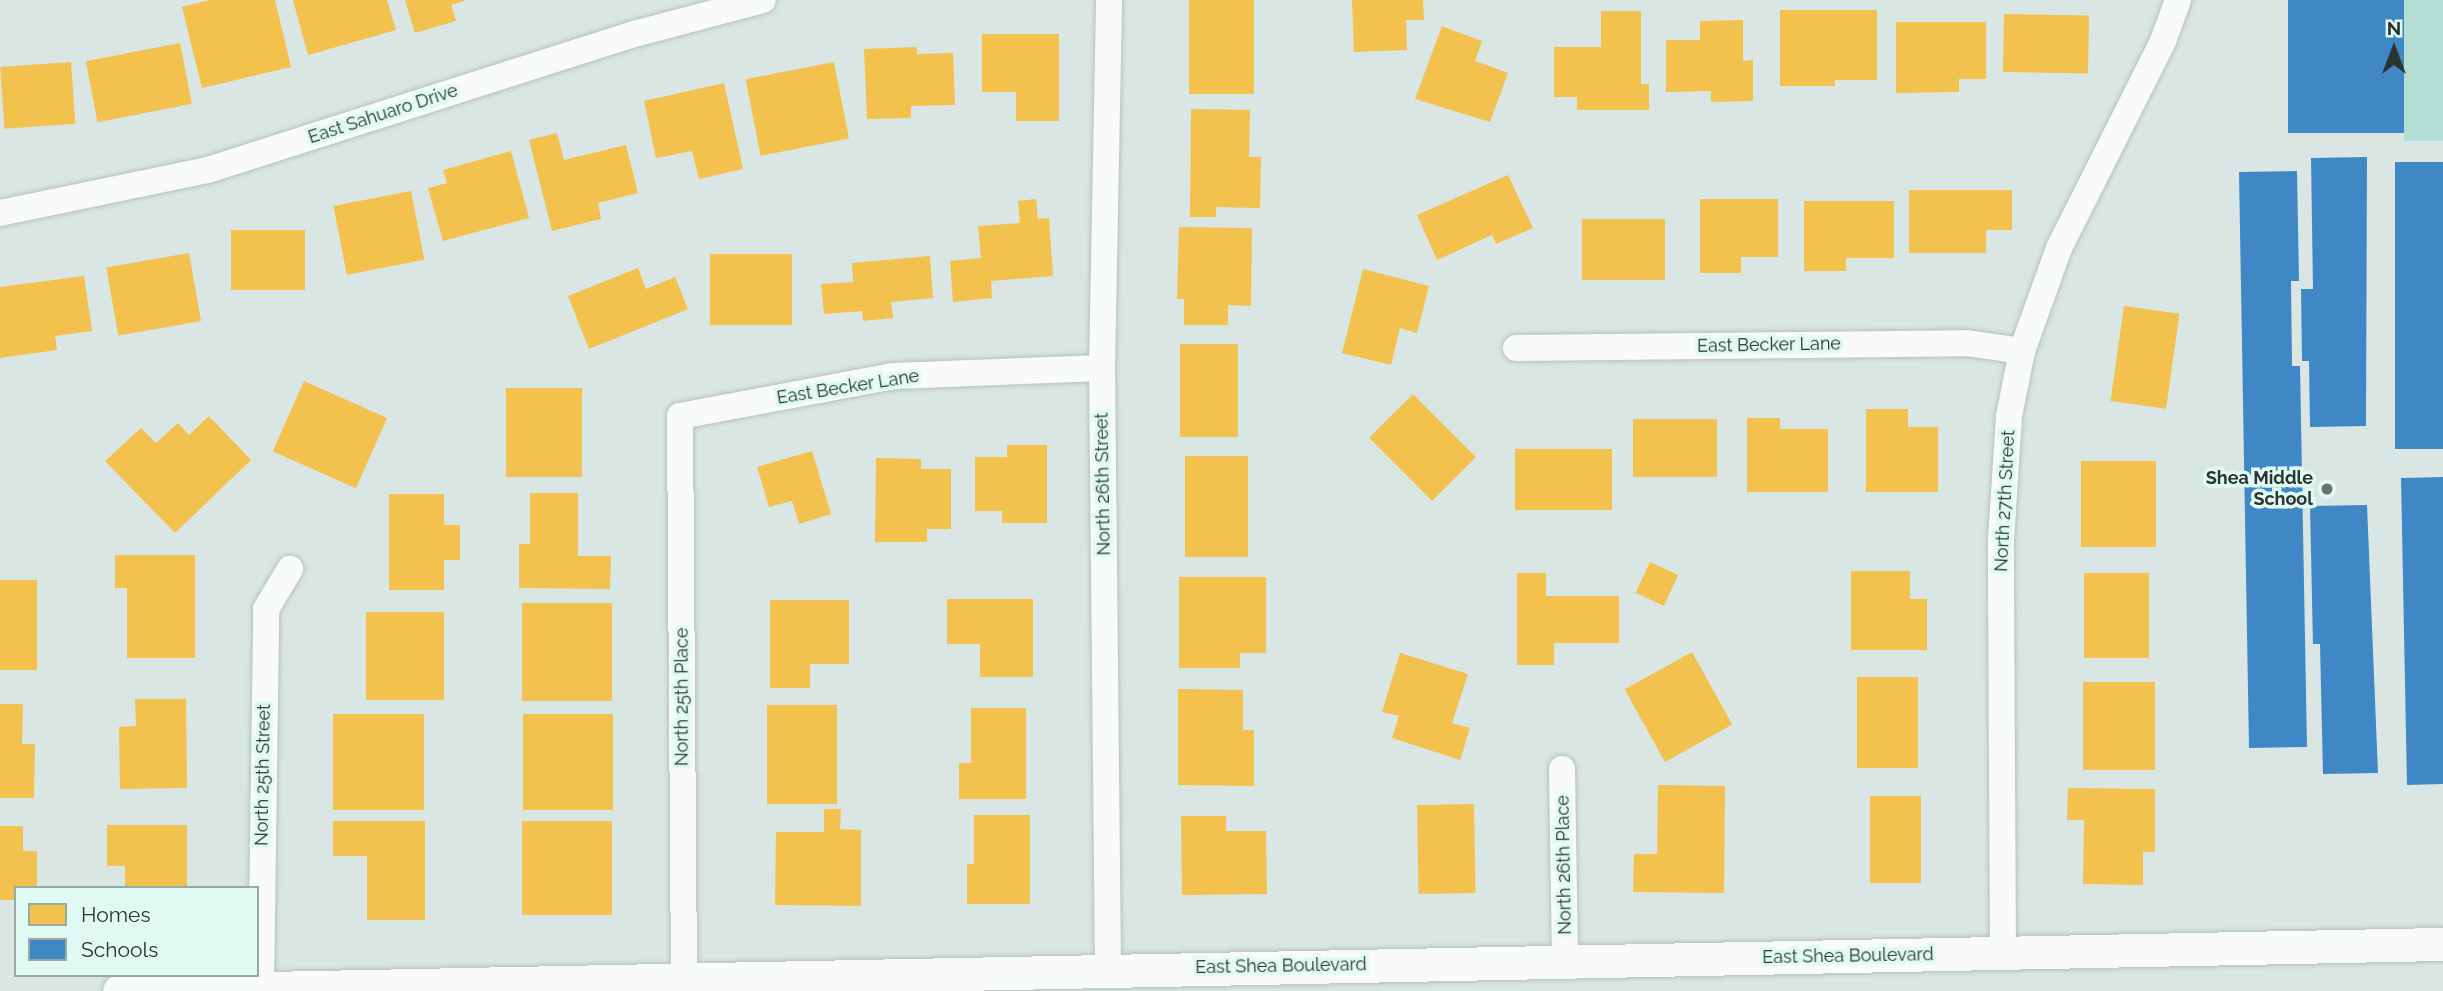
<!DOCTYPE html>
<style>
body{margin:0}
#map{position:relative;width:2443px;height:991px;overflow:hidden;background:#d9e6e3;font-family:Raleway,sans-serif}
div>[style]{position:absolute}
.green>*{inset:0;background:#b4ddd4;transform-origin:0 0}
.homes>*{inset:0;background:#f2c14e;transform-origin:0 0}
.schools>*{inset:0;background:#3f88c5;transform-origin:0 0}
.roads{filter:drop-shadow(0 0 2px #b7c1bf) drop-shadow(0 0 2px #b7c1bf)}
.minor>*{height:26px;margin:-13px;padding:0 13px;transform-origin:13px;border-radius:13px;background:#f9fbfb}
.tertiary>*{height:33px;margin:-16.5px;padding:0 16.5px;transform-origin:16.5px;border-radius:16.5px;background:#f9fbfb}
.dots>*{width:19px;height:19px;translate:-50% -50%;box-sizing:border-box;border:4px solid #e0faf3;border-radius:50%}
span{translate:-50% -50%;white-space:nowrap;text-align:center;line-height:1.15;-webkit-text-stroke:7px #e0faf3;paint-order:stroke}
.street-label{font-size:18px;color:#2a3431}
.poi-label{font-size:18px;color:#2a3431;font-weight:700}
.right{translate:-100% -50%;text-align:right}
.legend{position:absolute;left:14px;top:886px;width:245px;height:91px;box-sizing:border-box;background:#e0faf3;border:2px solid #97aba5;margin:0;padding:9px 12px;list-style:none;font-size:21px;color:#2a3431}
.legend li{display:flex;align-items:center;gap:14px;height:35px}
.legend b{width:35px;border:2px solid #97aba5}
.north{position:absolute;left:2359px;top:14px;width:70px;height:70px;-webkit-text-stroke:5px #e0faf3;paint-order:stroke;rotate:0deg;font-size:19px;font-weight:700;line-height:28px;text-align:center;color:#2a3431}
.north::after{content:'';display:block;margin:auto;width:24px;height:32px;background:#2a3431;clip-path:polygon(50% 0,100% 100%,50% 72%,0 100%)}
</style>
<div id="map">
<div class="green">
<div style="left:2404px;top:0;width:39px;height:141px"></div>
</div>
<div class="homes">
<div style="clip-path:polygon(210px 0,275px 0,291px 67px,202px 88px,182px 7px)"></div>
<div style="clip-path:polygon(293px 0,387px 0,396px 30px,308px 55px)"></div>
<div style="clip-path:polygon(405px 0,464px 0,464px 1px,451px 5px,456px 21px,415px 33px)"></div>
<div style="left:1189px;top:0;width:65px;height:94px"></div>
<div style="clip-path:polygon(1352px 0,1423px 0,1424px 20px,1406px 20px,1407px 50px,1354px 52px)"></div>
<div style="clip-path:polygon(1780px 10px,1877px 10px,1877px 80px,1835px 80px,1835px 86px,1780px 86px)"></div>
<div style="clip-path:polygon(1601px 11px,1641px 11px,1641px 84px,1649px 84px,1649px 110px,1577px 110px,1577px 97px,1554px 97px,1554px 47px,1601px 47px)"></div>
<div style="left:2004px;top:14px;width:85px;height:58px;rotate:1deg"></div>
<div style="clip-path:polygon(1743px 20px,1743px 61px,1753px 60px,1753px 101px,1711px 102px,1711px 91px,1666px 92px,1666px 40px,1700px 40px,1700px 21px)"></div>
<div style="clip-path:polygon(1896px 22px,1986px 22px,1986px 79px,1959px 79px,1959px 92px,1896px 93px)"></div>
<div style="clip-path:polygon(1442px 26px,1482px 41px,1475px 61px,1508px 73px,1490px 122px,1415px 99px)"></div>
<div style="clip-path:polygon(982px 34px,1059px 34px,1059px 121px,1016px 121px,1016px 92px,982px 92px)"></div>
<div style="left:180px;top:43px;width:62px;height:96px;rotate:79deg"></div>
<div style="clip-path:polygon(917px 47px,917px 54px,953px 53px,955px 105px,911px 106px,911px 118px,867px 119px,864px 49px)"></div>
<div style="left:71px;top:62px;width:62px;height:71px;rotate:86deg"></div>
<div style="left:834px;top:62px;width:78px;height:90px;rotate:79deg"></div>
<div style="clip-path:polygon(724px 83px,743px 169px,699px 179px,692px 151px,656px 158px,644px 101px)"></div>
<div style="clip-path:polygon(1191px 109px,1250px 110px,1249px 157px,1261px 157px,1260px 208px,1216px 207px,1216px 217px,1190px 217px)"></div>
<div style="clip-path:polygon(557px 133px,564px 160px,626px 145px,638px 193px,598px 203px,601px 219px,552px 231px,529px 140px)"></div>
<div style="clip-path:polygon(511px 151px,529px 218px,443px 241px,428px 188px,447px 183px,443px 170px)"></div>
<div style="clip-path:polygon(1508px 175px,1533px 228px,1496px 244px,1492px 235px,1437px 260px,1417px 215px)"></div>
<div style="clip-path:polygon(1909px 190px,2012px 190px,2012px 230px,1986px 230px,1986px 253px,1909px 253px)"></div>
<div style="left:411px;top:191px;width:70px;height:79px;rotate:79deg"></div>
<div style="clip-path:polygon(1036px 199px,1038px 219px,1049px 218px,1053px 276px,991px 281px,992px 298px,953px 302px,950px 261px,981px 258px,978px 226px,1020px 223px,1018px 201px)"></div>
<div style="clip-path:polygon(1700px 199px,1778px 199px,1778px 257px,1741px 257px,1741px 273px,1700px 273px)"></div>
<div style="clip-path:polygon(1804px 201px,1894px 201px,1894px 258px,1846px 258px,1846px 271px,1804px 271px)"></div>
<div style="left:1582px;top:219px;width:83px;height:61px"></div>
<div style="clip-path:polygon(1179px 227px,1252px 228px,1251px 306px,1228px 305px,1228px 325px,1184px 325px,1184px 299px,1177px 299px)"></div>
<div style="left:231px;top:230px;width:74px;height:60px"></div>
<div style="left:189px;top:253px;width:69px;height:84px;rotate:80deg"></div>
<div style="left:792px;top:254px;width:71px;height:82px;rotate:90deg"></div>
<div style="clip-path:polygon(930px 256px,933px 298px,891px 302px,893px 318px,863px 321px,862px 311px,824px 314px,821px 284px,853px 282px,852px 263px)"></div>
<div style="clip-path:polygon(638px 268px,646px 289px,675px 277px,688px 309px,589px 349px,568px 296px)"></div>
<div style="clip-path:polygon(1363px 269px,1429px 286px,1417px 333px,1400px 328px,1391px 365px,1342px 353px)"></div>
<div style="clip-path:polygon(84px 276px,92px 331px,55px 336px,57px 350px,0 358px,0 287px)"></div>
<div style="left:2124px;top:306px;width:56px;height:96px;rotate:8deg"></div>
<div style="left:1180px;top:344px;width:58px;height:93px"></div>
<div style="left:304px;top:381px;width:91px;height:77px;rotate:24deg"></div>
<div style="left:506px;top:388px;width:76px;height:89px"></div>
<div style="left:1413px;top:394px;width:89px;height:62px;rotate:45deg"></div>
<div style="clip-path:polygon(1866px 409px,1908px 409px,1908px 427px,1938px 427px,1938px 492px,1866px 492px)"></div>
<div style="clip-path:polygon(209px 416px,251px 460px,175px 533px,105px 461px,141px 428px,156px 443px,178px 423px,189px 435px)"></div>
<div style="clip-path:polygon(1747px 418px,1780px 418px,1780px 429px,1828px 429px,1828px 492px,1747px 492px)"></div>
<div style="left:1633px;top:419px;width:84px;height:58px"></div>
<div style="clip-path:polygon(1007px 445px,1047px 445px,1047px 523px,1002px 523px,1002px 511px,975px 511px,975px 457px,1007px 457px)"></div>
<div style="left:1515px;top:449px;width:97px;height:61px"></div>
<div style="clip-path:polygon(812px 451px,831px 514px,799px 524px,792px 501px,769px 507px,757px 467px)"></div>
<div style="left:1185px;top:456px;width:63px;height:101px"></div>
<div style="clip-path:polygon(876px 458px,921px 459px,921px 469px,951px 469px,951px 529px,927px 529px,927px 542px,875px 542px)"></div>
<div style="left:2081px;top:461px;width:75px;height:86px"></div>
<div style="clip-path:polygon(530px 493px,578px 493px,578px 556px,611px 556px,610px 589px,519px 588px,519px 544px,530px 544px)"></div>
<div style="clip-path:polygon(389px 494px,444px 494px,444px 525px,460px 525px,460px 560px,444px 560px,444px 590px,389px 590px)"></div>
<div style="clip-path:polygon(115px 555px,195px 555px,195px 658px,127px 658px,127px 588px,115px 588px)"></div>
<div style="left:1650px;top:562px;width:31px;height:34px;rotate:25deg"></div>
<div style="clip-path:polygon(1851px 571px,1910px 571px,1910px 599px,1927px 599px,1927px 650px,1851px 650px)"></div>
<div style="clip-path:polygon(1517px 573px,1546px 573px,1546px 596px,1619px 596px,1619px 643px,1554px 643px,1554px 665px,1517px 665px)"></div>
<div style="left:2084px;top:573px;width:65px;height:85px"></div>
<div style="clip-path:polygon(1179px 577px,1266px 577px,1266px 653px,1240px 653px,1240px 668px,1179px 668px)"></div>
<div style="left:0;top:580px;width:37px;height:90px"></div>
<div style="clip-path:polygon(947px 599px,1033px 599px,1033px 677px,980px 677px,980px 644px,947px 644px)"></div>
<div style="clip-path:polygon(770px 600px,849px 600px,849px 664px,810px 664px,810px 688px,770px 688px)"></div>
<div style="left:522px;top:603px;width:90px;height:98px"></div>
<div style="left:366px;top:612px;width:78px;height:88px"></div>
<div style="left:1692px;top:652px;width:83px;height:77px;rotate:61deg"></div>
<div style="clip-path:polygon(1400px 653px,1468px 674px,1452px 723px,1470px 728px,1460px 760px,1392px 738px,1399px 716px,1382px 712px)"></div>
<div style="left:1857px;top:677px;width:61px;height:91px"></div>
<div style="left:2083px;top:682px;width:72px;height:88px"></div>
<div style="clip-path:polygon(1178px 689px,1243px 690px,1243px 730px,1254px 730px,1254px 786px,1178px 785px)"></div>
<div style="clip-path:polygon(135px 699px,186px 699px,187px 788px,120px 789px,119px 727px,136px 726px)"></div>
<div style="clip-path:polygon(0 704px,23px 704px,22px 744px,35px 744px,34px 798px,0 798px)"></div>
<div style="left:767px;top:705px;width:70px;height:99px"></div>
<div style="clip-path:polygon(971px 708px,1026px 708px,1026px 799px,959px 799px,959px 763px,971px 763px)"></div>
<div style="left:333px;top:714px;width:91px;height:96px"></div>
<div style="left:523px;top:714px;width:90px;height:96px"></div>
<div style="clip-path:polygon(1658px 785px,1725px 786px,1724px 893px,1633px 892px,1634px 854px,1657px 854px)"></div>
<div style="clip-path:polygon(2068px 788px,2155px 789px,2155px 852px,2143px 852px,2143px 885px,2083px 884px,2084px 820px,2067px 820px)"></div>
<div style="left:1870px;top:796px;width:51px;height:87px"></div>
<div style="left:1474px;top:804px;width:89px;height:57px;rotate:89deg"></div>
<div style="clip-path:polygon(824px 809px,841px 809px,840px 829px,861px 830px,861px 906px,775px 905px,776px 832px,824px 832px)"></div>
<div style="clip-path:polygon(974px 815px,1030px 815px,1030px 904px,967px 904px,967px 864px,974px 864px)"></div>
<div style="clip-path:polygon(1181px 816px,1226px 816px,1226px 831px,1266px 831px,1267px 894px,1182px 895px)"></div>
<div style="clip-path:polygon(333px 821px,425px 821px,425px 920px,367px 920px,367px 856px,333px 856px)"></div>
<div style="left:522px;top:821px;width:90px;height:94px"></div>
<div style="clip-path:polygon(107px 825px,187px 825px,187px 888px,125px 888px,125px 866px,107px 866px)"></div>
<div style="clip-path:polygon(0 826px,23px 826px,23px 851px,37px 851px,37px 888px,16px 888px,16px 900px,0 900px)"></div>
</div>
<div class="schools">
<div style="left:2288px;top:0;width:116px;height:133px"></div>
<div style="clip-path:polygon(2367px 157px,2366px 426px,2310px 427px,2309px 361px,2302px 361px,2301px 289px,2313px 289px,2311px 158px)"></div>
<div style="left:2395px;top:162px;width:48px;height:287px"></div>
<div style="clip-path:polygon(2297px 171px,2299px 281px,2291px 281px,2292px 366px,2300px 366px,2307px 747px,2249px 748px,2239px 172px)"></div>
<div style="clip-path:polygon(2443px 477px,2443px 784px,2407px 785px,2401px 478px)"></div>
<div style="clip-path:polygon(2367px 505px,2378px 773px,2323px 774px,2320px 644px,2313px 644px,2310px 506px)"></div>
</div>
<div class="roads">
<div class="minor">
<div style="left:0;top:213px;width:212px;rotate:-11.7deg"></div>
<div style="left:208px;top:170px;width:451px;rotate:-17.7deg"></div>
<div style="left:638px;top:33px;width:129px;rotate:-14.8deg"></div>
<div style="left:1516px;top:348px;width:451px;rotate:-0.6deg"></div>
<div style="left:1967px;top:343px;width:56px;rotate:8.3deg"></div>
<div style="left:1562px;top:769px;width:192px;rotate:89.1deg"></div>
<div style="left:2003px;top:953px;width:413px;rotate:-90.3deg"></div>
<div style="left:2001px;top:540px;width:124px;rotate:-86.3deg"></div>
<div style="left:2009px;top:416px;width:66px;rotate:-78.7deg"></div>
<div style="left:2022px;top:351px;width:109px;rotate:-70.2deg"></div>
<div style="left:2059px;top:248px;width:232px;rotate:-63.3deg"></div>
<div style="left:2163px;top:41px;width:44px;rotate:-69.9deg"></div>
<div style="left:1108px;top:968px;width:600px;rotate:-90.57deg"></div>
<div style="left:1102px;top:368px;width:368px;rotate:-88.9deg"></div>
<div style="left:684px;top:978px;width:562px;rotate:-90.41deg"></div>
<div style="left:680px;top:416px;width:218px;rotate:-10.6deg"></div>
<div style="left:894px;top:376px;width:208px;rotate:-2.2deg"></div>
<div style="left:261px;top:988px;width:379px;rotate:-89.2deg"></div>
<div style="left:266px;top:609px;width:47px;rotate:-59deg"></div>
</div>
<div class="tertiary">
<div style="left:119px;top:991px;width:2324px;rotate:-1.16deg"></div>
</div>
</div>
<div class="dots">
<div style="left:2327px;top:489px;background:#67726f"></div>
</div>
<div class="street-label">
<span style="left:383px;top:114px;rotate:-18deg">East Sahuaro Drive</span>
<span style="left:1769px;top:345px;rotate:-1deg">East Becker Lane</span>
<span style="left:848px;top:387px;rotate:-9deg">East Becker Lane</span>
<span style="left:1103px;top:484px;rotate:-91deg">North 26th Street</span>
<span style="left:2005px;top:501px;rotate:-87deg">North 27th Street</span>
<span style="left:682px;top:697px;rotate:-90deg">North 25th Place</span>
<span style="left:263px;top:775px;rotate:-89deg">North 25th Street</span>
<span style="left:1564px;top:865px;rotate:-91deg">North 26th Place</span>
<span style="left:1848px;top:956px;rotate:-1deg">East Shea Boulevard</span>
<span style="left:1281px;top:966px;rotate:-1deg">East Shea Boulevard</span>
</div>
<div class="poi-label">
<span class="right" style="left:2313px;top:489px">Shea Middle<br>School</span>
</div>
<ul class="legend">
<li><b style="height:19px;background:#f2c14e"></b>Homes</li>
<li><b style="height:19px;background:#3f88c5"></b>Schools</li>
</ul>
<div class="north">N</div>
</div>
